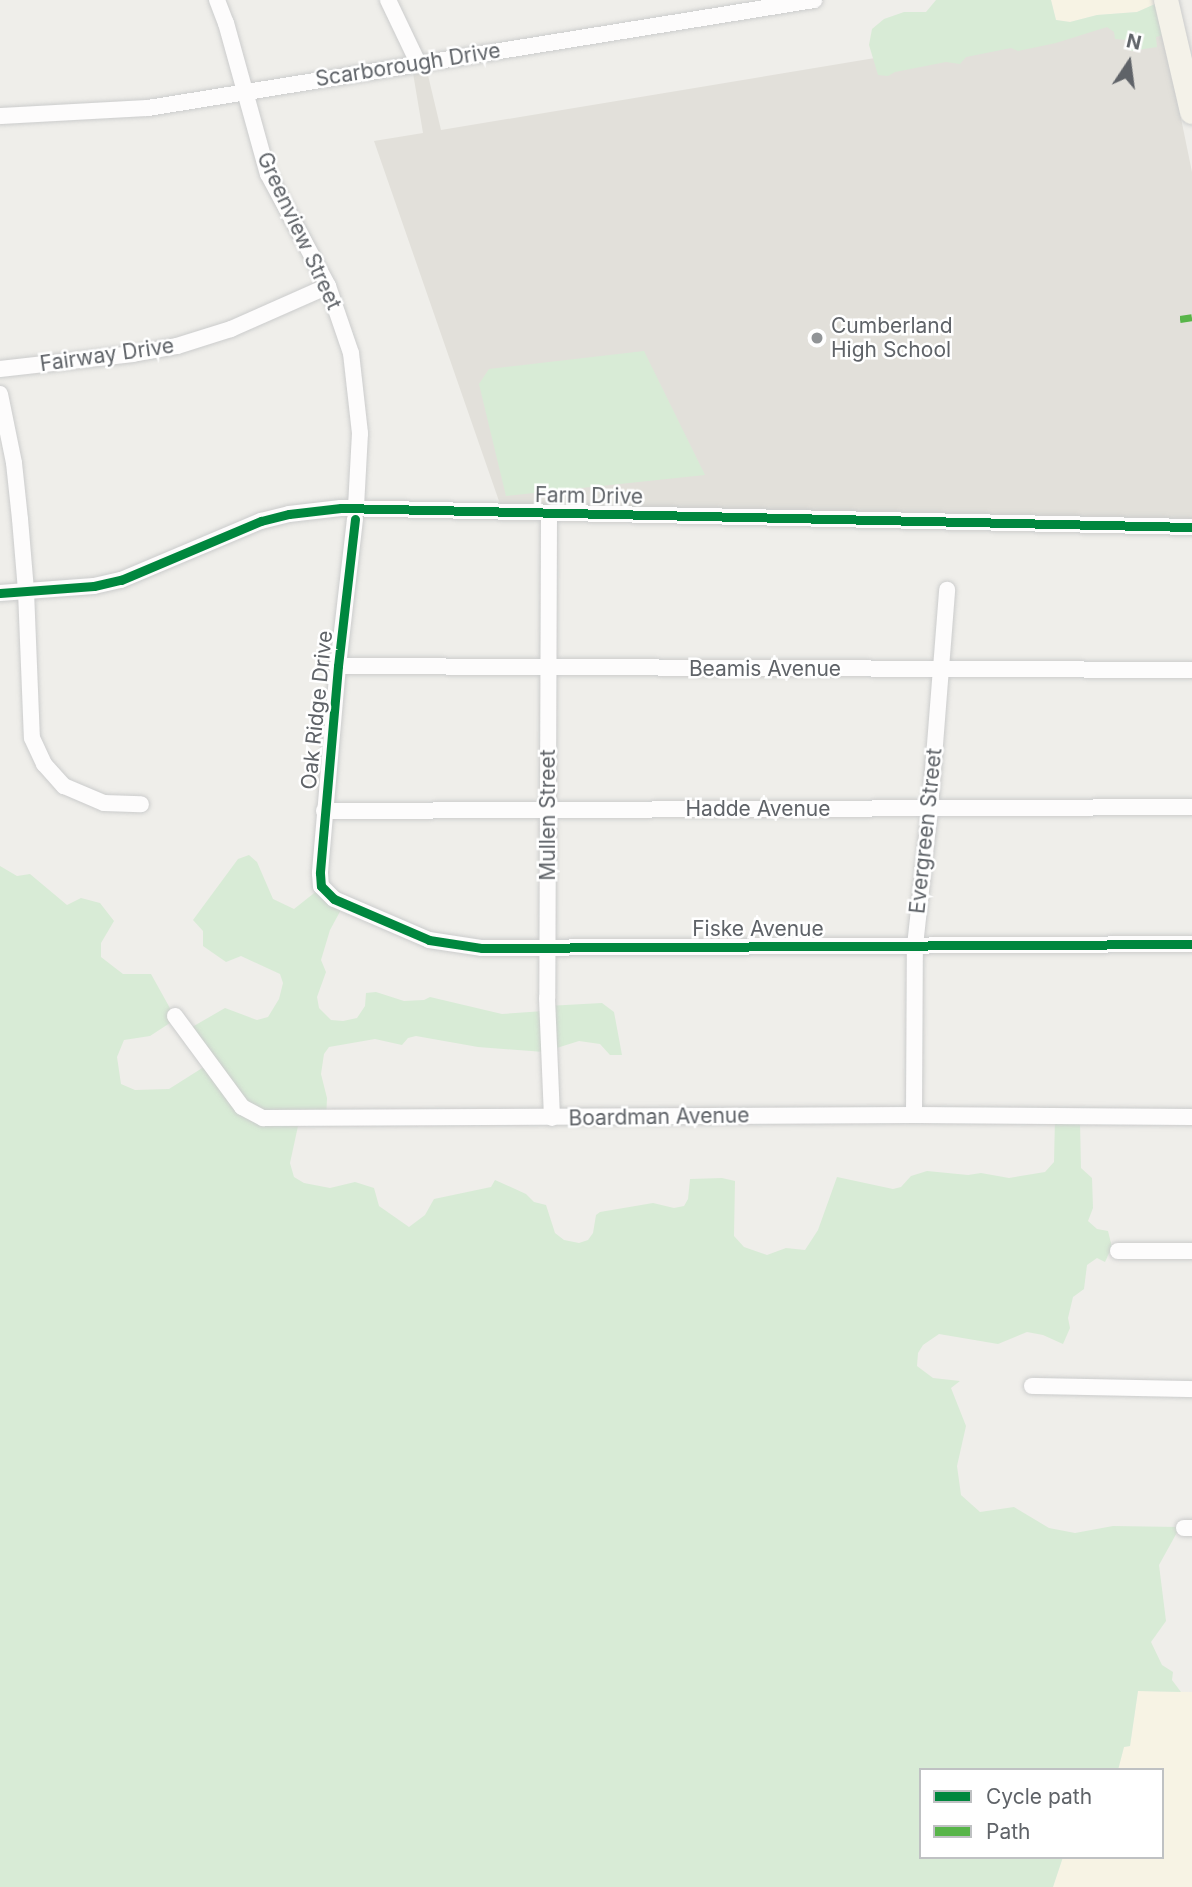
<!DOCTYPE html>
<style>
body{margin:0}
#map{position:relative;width:1192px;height:1887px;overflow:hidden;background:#efeeea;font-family:Inter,sans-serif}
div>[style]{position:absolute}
.commercial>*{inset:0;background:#f7f3e4}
.education>*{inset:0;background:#e2e0da}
.green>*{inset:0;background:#d8ebd6}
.roads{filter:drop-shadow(0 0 2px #cbcccc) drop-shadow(0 0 2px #cbcccc)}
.minor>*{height:16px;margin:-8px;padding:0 8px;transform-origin:8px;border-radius:8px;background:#fdfcfc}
.primary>*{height:24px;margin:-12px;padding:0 12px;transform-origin:12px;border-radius:12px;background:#f4f2e9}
.quiet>*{height:7px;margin-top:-3.5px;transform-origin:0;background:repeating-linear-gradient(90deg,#58b549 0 14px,transparent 0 21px)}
.cycleway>*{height:9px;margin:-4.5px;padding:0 4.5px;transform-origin:4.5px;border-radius:4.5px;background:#00873e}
.dots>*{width:19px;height:19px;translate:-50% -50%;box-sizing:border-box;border:4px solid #fff;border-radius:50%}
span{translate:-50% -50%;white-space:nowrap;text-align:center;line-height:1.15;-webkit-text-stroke:5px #fff;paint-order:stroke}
.street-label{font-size:21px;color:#5f6368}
.poi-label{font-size:21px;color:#5f6368}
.left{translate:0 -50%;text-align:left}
.legend{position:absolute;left:919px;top:1768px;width:245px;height:91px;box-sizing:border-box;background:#fff;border:2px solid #bfc1c3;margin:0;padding:9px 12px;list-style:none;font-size:21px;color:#5f6368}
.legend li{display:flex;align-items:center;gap:14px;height:35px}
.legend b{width:35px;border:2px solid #bfc1c3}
.north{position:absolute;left:1094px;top:28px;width:70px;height:70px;-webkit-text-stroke:5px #fff;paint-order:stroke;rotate:13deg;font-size:19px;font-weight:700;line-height:28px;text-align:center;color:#5f6368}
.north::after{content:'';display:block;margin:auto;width:24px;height:32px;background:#5f6368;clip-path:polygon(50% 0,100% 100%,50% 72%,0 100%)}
</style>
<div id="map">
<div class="commercial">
<div style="clip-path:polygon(1051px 0,1165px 0,1137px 12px,1097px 15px,1070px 22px,1056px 20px)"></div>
<div style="clip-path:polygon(1138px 1691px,1192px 1692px,1192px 1887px,1053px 1887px,1063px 1857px,1162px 1857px,1162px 1770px,1118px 1770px,1124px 1747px,1130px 1746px)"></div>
</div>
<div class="education">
<div style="clip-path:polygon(1159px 11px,1192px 172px,1192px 519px,500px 504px,374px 141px,423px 133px,413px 73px,427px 71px,441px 130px)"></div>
</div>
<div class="green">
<div style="clip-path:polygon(936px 0,1051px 0,1056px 20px,1070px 22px,1097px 15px,1137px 12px,1164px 0,1174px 32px,1156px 37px,1157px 47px,1131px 51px,1129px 40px,1115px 39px,1114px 32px,1107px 27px,1056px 43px,1018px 51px,1011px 48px,966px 57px,960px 64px,946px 62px,895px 72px,888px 76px,878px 75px,869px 45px,872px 29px,884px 19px,904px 12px,926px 12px)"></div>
<div style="clip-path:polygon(644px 351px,705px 475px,506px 496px,479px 384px,489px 369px)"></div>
<div style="clip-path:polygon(249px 855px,257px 862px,273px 899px,294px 909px,318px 890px,343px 906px,330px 930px,321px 960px,326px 972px,317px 997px,319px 1008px,331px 1020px,343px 1021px,357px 1018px,365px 1006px,366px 993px,376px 992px,404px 1001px,424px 1000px,430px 997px,502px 1014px,544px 1011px,547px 1006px,602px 1003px,614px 1012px,622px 1055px,610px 1055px,600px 1044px,579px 1041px,544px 1052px,478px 1047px,416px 1036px,408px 1038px,402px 1045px,375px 1039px,329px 1047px,324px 1054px,321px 1074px,327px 1098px,326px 1120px,298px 1126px,290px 1163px,294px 1177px,304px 1183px,330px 1188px,355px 1182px,374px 1188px,379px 1206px,409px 1227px,425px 1215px,434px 1199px,491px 1187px,495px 1180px,526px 1194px,534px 1202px,546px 1205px,555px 1233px,564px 1240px,579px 1243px,588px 1240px,593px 1233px,596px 1215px,600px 1212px,653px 1203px,674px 1208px,684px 1206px,688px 1199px,690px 1179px,722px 1178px,735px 1181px,734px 1236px,744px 1247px,767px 1255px,786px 1248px,805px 1250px,818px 1230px,837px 1177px,893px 1189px,901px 1187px,911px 1176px,927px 1171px,968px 1175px,981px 1173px,1009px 1178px,1045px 1172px,1054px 1162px,1055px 1118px,1080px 1121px,1081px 1168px,1092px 1178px,1093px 1208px,1088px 1221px,1097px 1229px,1108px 1231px,1112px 1247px,1105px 1262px,1097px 1258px,1087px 1265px,1084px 1289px,1073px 1297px,1068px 1318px,1070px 1328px,1063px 1344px,1043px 1335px,1027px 1332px,998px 1344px,939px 1334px,923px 1345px,918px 1353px,917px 1366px,933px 1378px,960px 1381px,951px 1388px,966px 1426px,957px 1466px,961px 1495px,980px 1512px,1014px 1507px,1049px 1528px,1075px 1533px,1113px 1526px,1180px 1527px,1159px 1565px,1166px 1621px,1151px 1642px,1162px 1665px,1173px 1672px,1172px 1680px,1181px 1692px,1138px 1691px,1130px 1746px,1124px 1747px,1118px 1770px,921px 1770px,921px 1857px,1063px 1857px,1053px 1887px,0 1887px,0 866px,17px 876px,30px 874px,67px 905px,81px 898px,100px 903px,114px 921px,101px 943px,101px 957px,123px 974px,151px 974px,176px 1019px,150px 1036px,124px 1040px,117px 1057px,121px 1084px,135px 1090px,169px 1089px,207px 1065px,187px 1030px,225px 1008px,257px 1020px,268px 1017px,279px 999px,283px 983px,280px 974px,241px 956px,226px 962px,203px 946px,203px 931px,193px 920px,238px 859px)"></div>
</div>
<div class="roads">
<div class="minor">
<div style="left:217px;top:0;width:25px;rotate:69deg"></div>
<div style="left:226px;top:23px;width:157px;rotate:74.5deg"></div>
<div style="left:268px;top:174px;width:127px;rotate:61.8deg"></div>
<div style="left:328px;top:286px;width:71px;rotate:71.1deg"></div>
<div style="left:351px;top:353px;width:81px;rotate:83.6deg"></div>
<div style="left:360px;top:433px;width:74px;rotate:93.1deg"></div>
<div style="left:388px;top:0;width:70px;rotate:64.5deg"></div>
<div style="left:0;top:116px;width:148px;rotate:-3.1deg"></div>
<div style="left:148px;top:108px;width:675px;rotate:-9.21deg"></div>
<div style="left:0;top:369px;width:134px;rotate:-6.4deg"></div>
<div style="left:133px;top:354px;width:45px;rotate:-10.3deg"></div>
<div style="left:177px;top:346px;width:57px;rotate:-17.5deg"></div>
<div style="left:231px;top:329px;width:106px;rotate:-23.9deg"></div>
<div style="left:0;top:394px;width:70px;rotate:78.5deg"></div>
<div style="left:14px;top:463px;width:56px;rotate:83.9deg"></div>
<div style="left:20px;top:519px;width:72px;rotate:85.2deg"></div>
<div style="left:26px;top:591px;width:147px;rotate:87.7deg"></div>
<div style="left:32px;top:738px;width:29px;rotate:65deg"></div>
<div style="left:44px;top:764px;width:30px;rotate:48deg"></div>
<div style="left:64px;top:786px;width:43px;rotate:23deg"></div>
<div style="left:104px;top:803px;width:37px;rotate:2deg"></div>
<div style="left:549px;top:513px;width:485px;rotate:90.2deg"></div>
<div style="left:547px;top:998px;width:120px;rotate:87.6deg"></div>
<div style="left:355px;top:519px;width:148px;rotate:96.6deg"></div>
<div style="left:338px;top:666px;width:208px;rotate:95deg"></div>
<div style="left:320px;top:873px;width:13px;rotate:86deg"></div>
<div style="left:321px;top:886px;width:18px;rotate:45deg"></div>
<div style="left:334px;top:899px;width:103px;rotate:23.3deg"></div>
<div style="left:429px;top:940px;width:54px;rotate:8.6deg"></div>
<div style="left:482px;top:948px;width:710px;rotate:-0.32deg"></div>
<div style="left:0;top:593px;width:94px;rotate:-4.3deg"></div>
<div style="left:94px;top:586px;width:28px;rotate:-13deg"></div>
<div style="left:121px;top:580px;width:152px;rotate:-22.9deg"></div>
<div style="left:261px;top:521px;width:29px;rotate:-14deg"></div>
<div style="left:289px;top:514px;width:52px;rotate:-6.6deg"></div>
<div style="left:341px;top:508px;width:851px;rotate:1.28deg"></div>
<div style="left:338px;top:666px;width:854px;rotate:0.27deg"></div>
<div style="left:324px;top:811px;width:868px;rotate:-0.26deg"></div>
<div style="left:175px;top:1016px;width:113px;rotate:53.6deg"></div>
<div style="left:242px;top:1107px;width:24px;rotate:28deg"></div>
<div style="left:263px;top:1118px;width:651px;rotate:-0.26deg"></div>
<div style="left:914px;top:1115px;width:278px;rotate:0.4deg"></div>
<div style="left:914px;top:1115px;width:169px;rotate:-89.7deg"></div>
<div style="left:915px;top:946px;width:139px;rotate:-83.8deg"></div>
<div style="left:930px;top:808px;width:219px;rotate:-85.5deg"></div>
<div style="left:1118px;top:1251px;width:74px"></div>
<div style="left:1032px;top:1386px;width:160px;rotate:1.1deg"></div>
<div style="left:1184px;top:1528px;width:8px"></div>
</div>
<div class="primary">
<div style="left:1166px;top:0;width:115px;rotate:76.9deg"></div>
</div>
</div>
<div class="quiet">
<div style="left:1180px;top:319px;width:12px;rotate:-9deg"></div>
</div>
<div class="cycleway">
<div style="left:355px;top:519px;width:148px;rotate:96.6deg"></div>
<div style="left:338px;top:666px;width:208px;rotate:95deg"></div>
<div style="left:320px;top:873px;width:13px;rotate:86deg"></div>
<div style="left:321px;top:886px;width:18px;rotate:45deg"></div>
<div style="left:334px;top:899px;width:103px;rotate:23.3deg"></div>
<div style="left:429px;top:940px;width:54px;rotate:8.6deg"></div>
<div style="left:482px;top:948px;width:710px;rotate:-0.32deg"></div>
<div style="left:0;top:593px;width:94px;rotate:-4.3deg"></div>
<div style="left:94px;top:586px;width:28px;rotate:-13deg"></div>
<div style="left:121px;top:580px;width:152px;rotate:-22.9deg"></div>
<div style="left:261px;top:521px;width:29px;rotate:-14deg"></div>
<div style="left:289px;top:514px;width:52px;rotate:-6.6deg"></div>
<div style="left:341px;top:508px;width:851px;rotate:1.28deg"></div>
</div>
<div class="dots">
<div style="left:817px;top:338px;background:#919496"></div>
</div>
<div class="street-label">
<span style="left:408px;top:65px;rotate:-9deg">Scarborough Drive</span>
<span style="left:299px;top:231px;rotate:65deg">Greenview Street</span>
<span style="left:107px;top:355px;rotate:-8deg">Fairway Drive</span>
<span style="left:589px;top:496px;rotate:1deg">Farm Drive</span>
<span style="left:765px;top:669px">Beamis Avenue</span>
<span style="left:317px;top:710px;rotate:-84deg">Oak Ridge Drive</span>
<span style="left:758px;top:809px">Hadde Avenue</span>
<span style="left:548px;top:815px;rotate:-90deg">Mullen Street</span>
<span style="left:926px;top:831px;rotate:-84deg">Evergreen Street</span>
<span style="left:758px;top:929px">Fiske Avenue</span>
<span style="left:659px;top:1117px;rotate:-1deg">Boardman Avenue</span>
</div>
<div class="poi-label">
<span class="left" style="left:831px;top:338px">Cumberland<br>High School</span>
</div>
<ul class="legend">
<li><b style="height:9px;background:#00873e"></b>Cycle path</li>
<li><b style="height:9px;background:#58b549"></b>Path</li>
</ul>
<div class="north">N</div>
</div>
